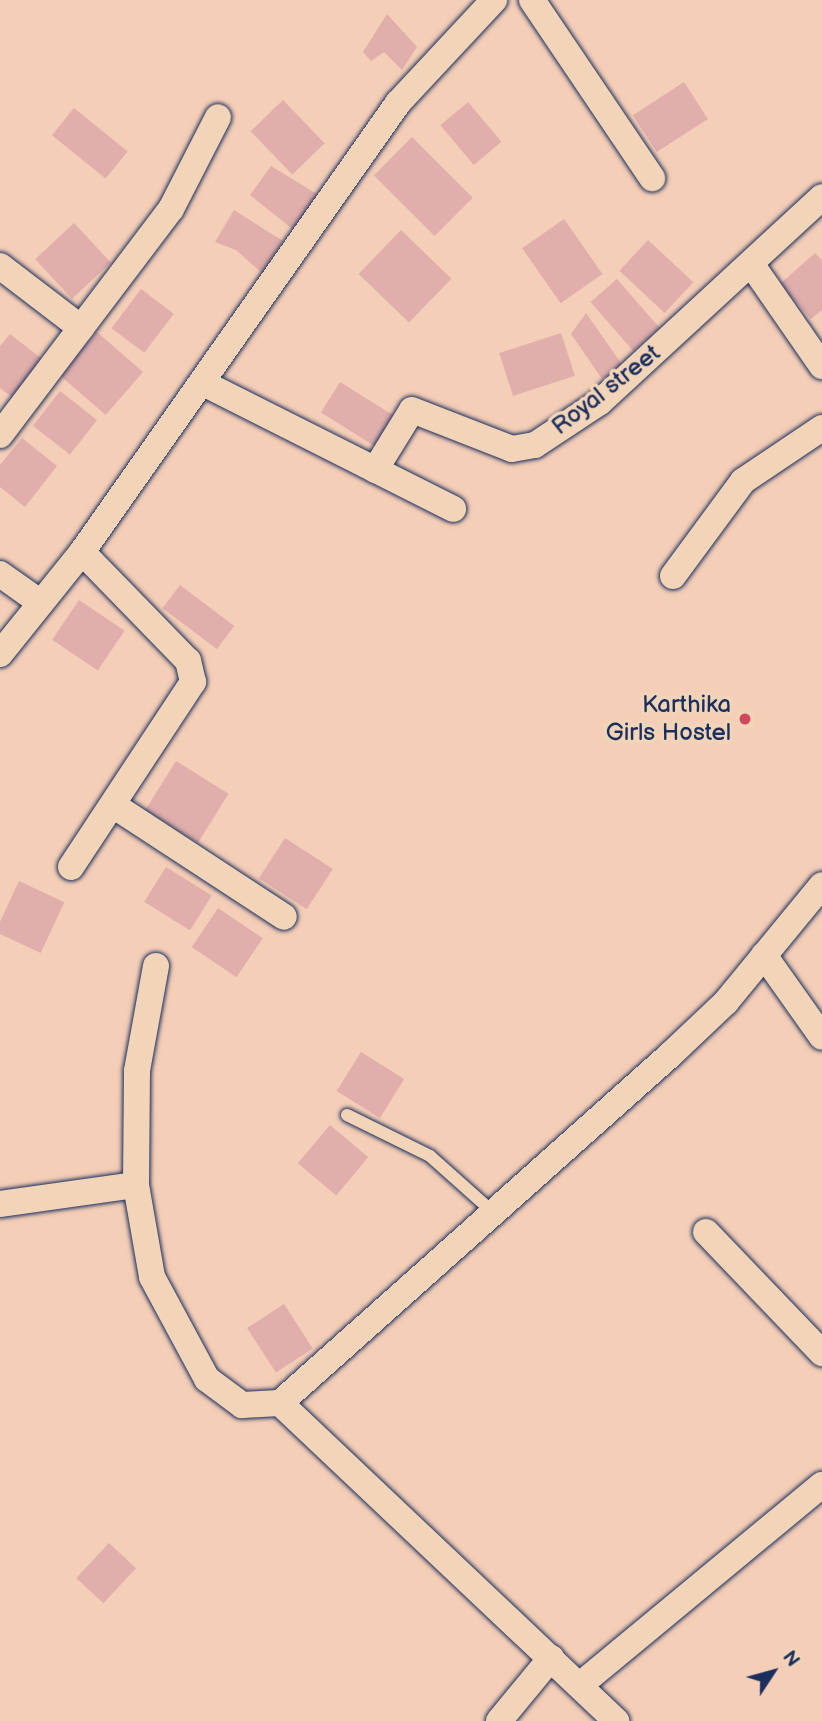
<!DOCTYPE html>
<style>
body{margin:0}
#map{position:relative;width:822px;height:1721px;overflow:hidden;background:#f5ceb7;font-family:"Balsamiq Sans",sans-serif}
div>[style]{position:absolute}
.building>*{inset:0;background:#e0aeab;transform-origin:0 0}
.roads{filter:drop-shadow(0 0 2px #1b2f5e) drop-shadow(0 0 2px #1b2f5e)}
.lane>*{height:12px;margin:-6px;padding:0 6px;transform-origin:6px;border-radius:6px;background:#f2d5b8}
.street>*{height:26px;margin:-13px;padding:0 13px;transform-origin:13px;border-radius:13px;background:#f2d5b8}
.dots>*{width:19px;height:19px;translate:-50% -50%;box-sizing:border-box;border:4px solid #f2d5b8;border-radius:50%}
span{translate:-50% -50%;white-space:nowrap;text-align:center;line-height:1.15;-webkit-text-stroke:7px #f2d5b8;paint-order:stroke}
.street-label{font-size:24px;color:#1b2f5e}
.poi-label{font-size:24px;color:#1b2f5e}
.right{translate:-100% -50%;text-align:right}
.north{position:absolute;left:738px;top:1637px;width:70px;height:70px;-webkit-text-stroke:5px #f2d5b8;paint-order:stroke;rotate:54deg;font-size:19px;font-weight:700;line-height:28px;text-align:center;color:#1b2f5e}
.north::after{content:'';display:block;margin:auto;width:24px;height:32px;background:#1b2f5e;clip-path:polygon(50% 0,100% 100%,50% 72%,0 100%)}
</style>
<div id="map">
<div class="building">
<div style="clip-path:polygon(387px 14px,417px 47px,402px 70px,384px 52px,371px 61px,363px 52px)"></div>
<div style="left:684px;top:82px;width:44px;height:61px;rotate:57deg"></div>
<div style="left:283px;top:100px;width:60px;height:45px;rotate:46deg"></div>
<div style="left:468px;top:102px;width:52px;height:36px;rotate:50deg"></div>
<div style="left:74px;top:108px;width:69px;height:35px;rotate:39deg"></div>
<div style="left:412px;top:137px;width:86px;height:54px;rotate:45deg"></div>
<div style="clip-path:polygon(271px 166px,320px 196px,295px 231px,250px 195px)"></div>
<div style="clip-path:polygon(234px 210px,283px 241px,262px 273px,236px 250px,215px 242px)"></div>
<div style="left:564px;top:219px;width:67px;height:51px;rotate:55deg"></div>
<div style="left:74px;top:223px;width:54px;height:53px;rotate:47deg"></div>
<div style="left:401px;top:230px;width:70px;height:61px;rotate:44deg"></div>
<div style="left:648px;top:240px;width:62px;height:42px;rotate:43deg"></div>
<div style="clip-path:polygon(815px 253px,822px 260px,822px 310px,811px 319px,780px 284px)"></div>
<div style="left:617px;top:279px;width:65px;height:35px;rotate:49deg"></div>
<div style="left:141px;top:289px;width:41px;height:49px;rotate:37deg"></div>
<div style="clip-path:polygon(586px 313px,623px 366px,602px 379px,571px 334px)"></div>
<div style="left:97px;top:332px;width:61px;height:57px;rotate:41deg"></div>
<div style="left:561px;top:333px;width:45px;height:65px;rotate:72deg"></div>
<div style="clip-path:polygon(10px 334px,42px 359px,12px 397px,0 388px,0 346px)"></div>
<div style="left:340px;top:382px;width:66px;height:36px;rotate:32deg"></div>
<div style="left:60px;top:391px;width:47px;height:44px;rotate:38deg"></div>
<div style="clip-path:polygon(22px 438px,57px 466px,25px 507px,0 487px,0 465px)"></div>
<div style="left:180px;top:585px;width:68px;height:29px;rotate:37deg"></div>
<div style="left:79px;top:600px;width:55px;height:48px;rotate:34deg"></div>
<div style="left:176px;top:761px;width:62px;height:58px;rotate:32deg"></div>
<div style="left:285px;top:838px;width:57px;height:48px;rotate:33deg"></div>
<div style="left:166px;top:867px;width:54px;height:41px;rotate:32deg"></div>
<div style="left:19px;top:881px;width:50px;height:56px;rotate:25deg"></div>
<div style="left:218px;top:908px;width:54px;height:47px;rotate:34deg"></div>
<div style="left:361px;top:1052px;width:51px;height:46px;rotate:32deg"></div>
<div style="left:330px;top:1125px;width:50px;height:50px;rotate:40deg"></div>
<div style="left:284px;top:1304px;width:53px;height:44px;rotate:57deg"></div>
<div style="left:109px;top:1543px;width:37px;height:48px;rotate:43deg"></div>
</div>
<div class="roads">
<div class="lane">
<div style="left:347px;top:1115px;width:93px;rotate:26.3deg"></div>
<div style="left:430px;top:1156px;width:86px;rotate:41.7deg"></div>
</div>
<div class="street">
<div style="left:532px;top:0;width:215px;rotate:56deg"></div>
<div style="left:752px;top:265px;width:123px;rotate:55.3deg"></div>
<div style="left:0;top:266px;width:102px;rotate:37.4deg"></div>
<div style="left:203px;top:383px;width:280px;rotate:26.7deg"></div>
<div style="left:0;top:435px;width:283px;rotate:-52.9deg"></div>
<div style="left:171px;top:209px;width:103px;rotate:-62.9deg"></div>
<div style="left:375px;top:470px;width:70px;rotate:-58.3deg"></div>
<div style="left:412px;top:410px;width:107px;rotate:21.3deg"></div>
<div style="left:512px;top:449px;width:23px;rotate:-10deg"></div>
<div style="left:535px;top:445px;width:78px;rotate:-33.5deg"></div>
<div style="left:600px;top:402px;width:302px;rotate:-42.7deg"></div>
<div style="left:0;top:574px;width:50px;rotate:35.3deg"></div>
<div style="left:673px;top:576px;width:118px;rotate:-53.6deg"></div>
<div style="left:743px;top:481px;width:95px;rotate:-33.9deg"></div>
<div style="left:0;top:654px;width:131px;rotate:-51.2deg"></div>
<div style="left:113px;top:805px;width:204px;rotate:33.2deg"></div>
<div style="left:71px;top:867px;width:222px;rotate:-56.6deg"></div>
<div style="left:193px;top:682px;width:22px;rotate:-103deg"></div>
<div style="left:188px;top:661px;width:152px;rotate:-134.2deg"></div>
<div style="left:82px;top:552px;width:549px;rotate:-54.86deg"></div>
<div style="left:398px;top:103px;width:141px;rotate:-47deg"></div>
<div style="left:764px;top:955px;width:100px;rotate:54.7deg"></div>
<div style="left:156px;top:966px;width:107px;rotate:100.3deg"></div>
<div style="left:137px;top:1071px;width:114px;rotate:90.5deg"></div>
<div style="left:136px;top:1185px;width:93px;rotate:80.1deg"></div>
<div style="left:152px;top:1277px;width:116px;rotate:61.7deg"></div>
<div style="left:207px;top:1379px;width:44px;rotate:36.6deg"></div>
<div style="left:242px;top:1405px;width:38px;rotate:-3deg"></div>
<div style="left:280px;top:1403px;width:463px;rotate:43.4deg"></div>
<div style="left:0;top:1204px;width:137px;rotate:-8deg"></div>
<div style="left:706px;top:1232px;width:168px;rotate:46.2deg"></div>
<div style="left:280px;top:1403px;width:523px;rotate:-41.74deg"></div>
<div style="left:670px;top:1055px;width:77px;rotate:-43.4deg"></div>
<div style="left:726px;top:1002px;width:151px;rotate:-50.6deg"></div>
<div style="left:580px;top:1685px;width:314px;rotate:-39.6deg"></div>
<div style="left:499px;top:1721px;width:82px;rotate:-50.5deg"></div>
</div>
</div>
<div class="dots">
<div style="left:745px;top:719px;background:#d1495b"></div>
</div>
<div class="street-label">
<span style="left:606px;top:390px;rotate:-38deg">Royal street</span>
</div>
<div class="poi-label">
<span class="right" style="left:731px;top:719px">Karthika<br>Girls Hostel</span>
</div>
<div class="north">N</div>
</div>
